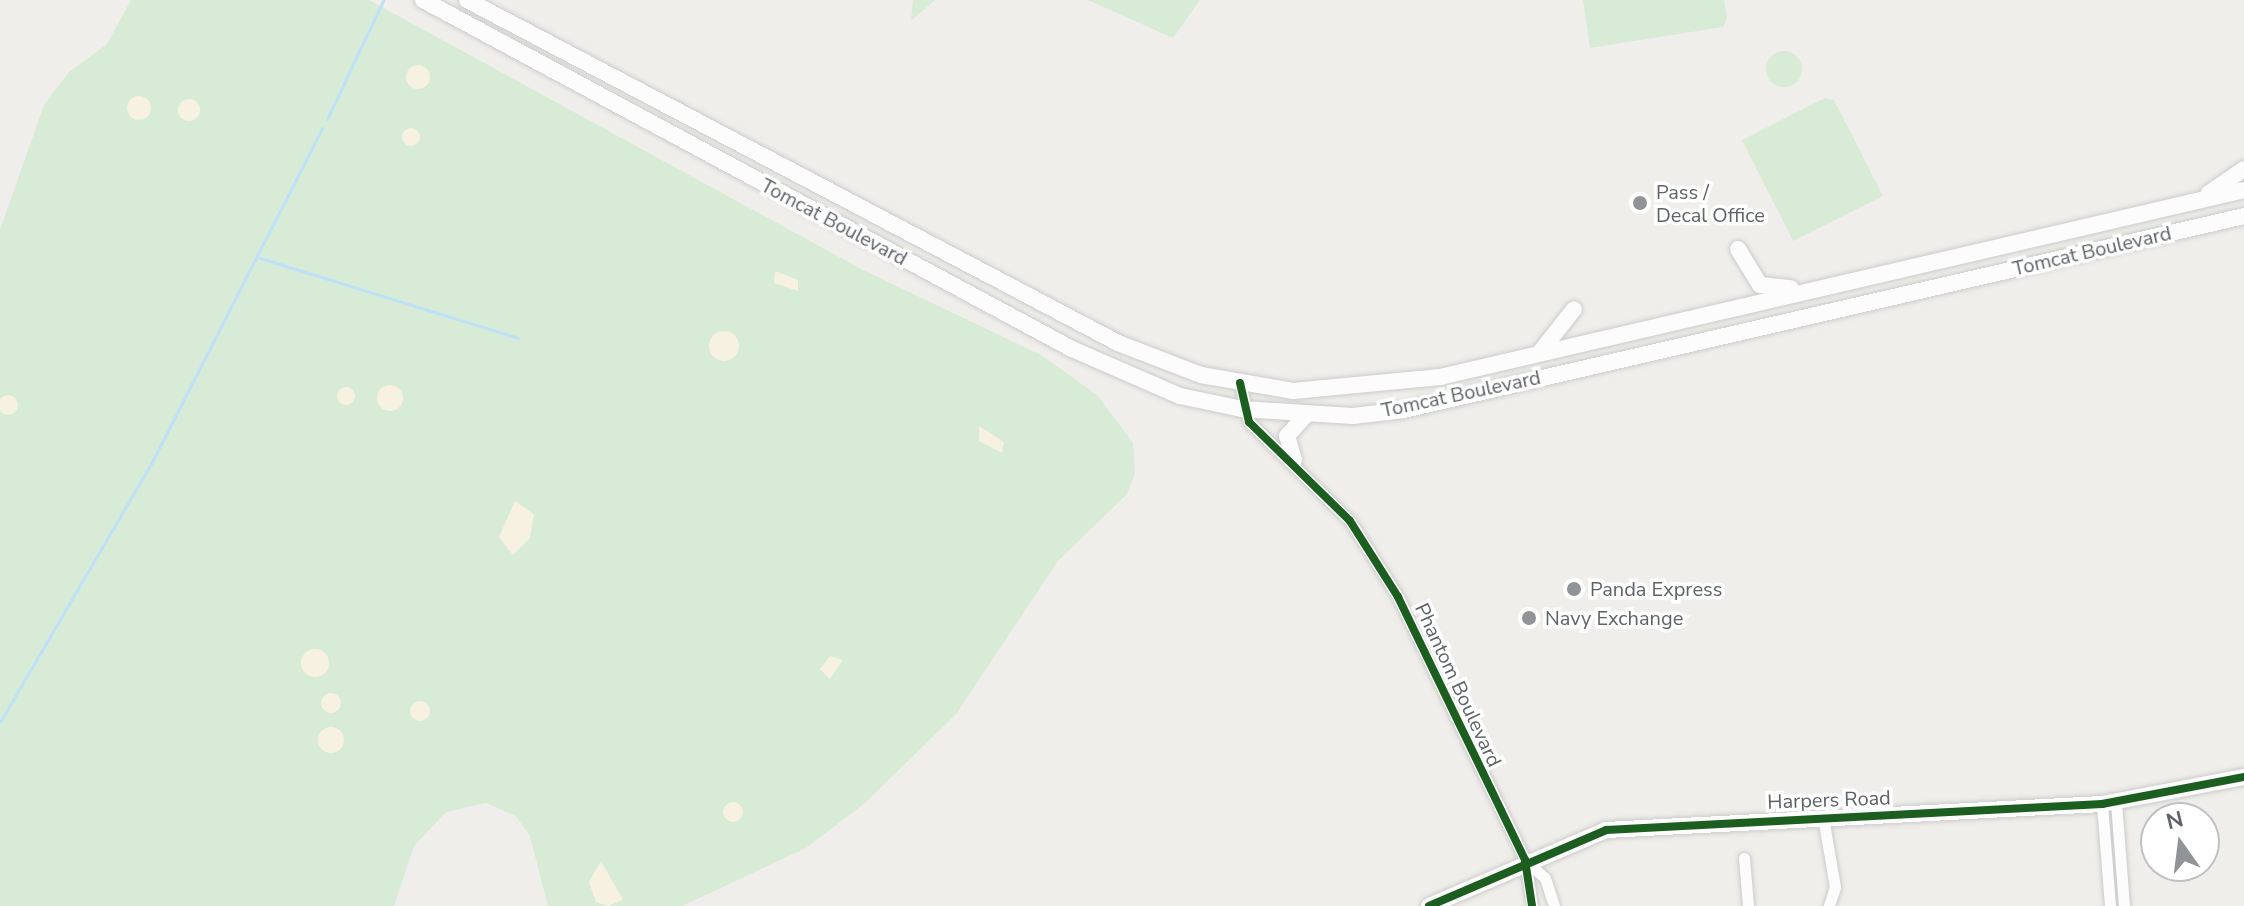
<!DOCTYPE html>
<style>
body{margin:0}
#map{position:relative;width:2244px;height:906px;overflow:hidden;background:#efeeea;font-family:"Nunito Sans",sans-serif}
div>[style]{position:absolute}
.green>*{inset:0;background:#d8ebd6}
.round{border-radius:50%}
.sand>*{inset:0;background:#f6f1e1}
.stream>*{height:3px;margin:-1.5px;padding:0 1.5px;transform-origin:1.5px;border-radius:1.5px;background:#bfe0f9}
.roads{filter:drop-shadow(0 0 2px #cbcccc) drop-shadow(0 0 2px #cbcccc)}
.street>*{height:11px;margin:-5.5px;padding:0 5.5px;transform-origin:5.5px;border-radius:5.5px;background:#fdfcfc}
.secondary>*{height:16px;margin:-8px;padding:0 8px;transform-origin:8px;border-radius:8px;background:#fdfcfc}
.cycleway>*{height:8px;margin:-4px;padding:0 4px;transform-origin:4px;border-radius:4px;background:#1b5e20}
.dots>*{width:22px;height:22px;translate:-50% -50%;box-sizing:border-box;border:4px solid #fff;border-radius:50%}
span{translate:-50% -50%;white-space:nowrap;text-align:center;line-height:1.15;-webkit-text-stroke:7px #fff;paint-order:stroke}
.poi-label{font-size:20px;color:#5f6368}
.left{translate:0 -50%;text-align:left}
.street-label{font-size:20px;color:#5f6368}
.north{position:absolute;left:2140px;top:802px;width:80px;height:80px;box-sizing:border-box;background:#fff;border:2px solid #bfc1c3;border-radius:50%;rotate:346deg;font-size:22px;font-weight:700;line-height:32px;text-align:center;color:#5f6368}
.north::after{content:'';display:block;margin:auto;width:28px;height:36px;background:#919496;clip-path:polygon(50% 0,100% 100%,50% 72%,0 100%)}
</style>
<div id="map">
<div class="green">
<div style="clip-path:polygon(131px 0,369px 0,863px 270px,1043px 356px,1098px 396px,1133px 443px,1135px 473px,1127px 494px,1058px 561px,957px 713px,865px 803px,806px 848px,682px 906px,548px 906px,530px 836px,516px 816px,486px 803px,446px 812px,414px 846px,394px 906px,0 906px,0 230px,44px 105px,69px 72px,107px 44px)"></div>
<div style="clip-path:polygon(913px 0,935px 0,911px 21px)"></div>
<div style="clip-path:polygon(1088px 0,1200px 0,1173px 38px)"></div>
<div style="clip-path:polygon(1583px 0,1724px 0,1727px 18px,1723px 27px,1590px 48px)"></div>
<div class="round" style="left:1766px;top:51px;width:36px;height:36px"></div>
<div style="clip-path:polygon(1825px 98px,1834px 100px,1883px 196px,1793px 241px,1742px 140px)"></div>
</div>
<div class="sand">
<div class="round" style="left:406px;top:65px;width:24px;height:24px"></div>
<div class="round" style="left:127px;top:96px;width:24px;height:24px"></div>
<div class="round" style="left:178px;top:99px;width:22px;height:22px"></div>
<div class="round" style="left:402px;top:128px;width:18px;height:18px"></div>
<div style="clip-path:polygon(775px 271px,798px 280px,798px 291px,774px 283px)"></div>
<div class="round" style="left:709px;top:331px;width:30px;height:30px"></div>
<div class="round" style="left:377px;top:385px;width:26px;height:26px"></div>
<div class="round" style="left:337px;top:387px;width:18px;height:18px"></div>
<div class="round" style="left:-2px;top:395px;width:20px;height:20px"></div>
<div style="clip-path:polygon(979px 426px,1004px 442px,1002px 453px,979px 441px)"></div>
<div style="clip-path:polygon(515px 501px,534px 514px,530px 538px,513px 555px,499px 537px)"></div>
<div class="round" style="left:301px;top:649px;width:28px;height:28px"></div>
<div style="clip-path:polygon(830px 656px,843px 660px,830px 679px,820px 669px)"></div>
<div class="round" style="left:321px;top:693px;width:20px;height:20px"></div>
<div class="round" style="left:410px;top:701px;width:20px;height:20px"></div>
<div class="round" style="left:318px;top:727px;width:26px;height:26px"></div>
<div class="round" style="left:723px;top:802px;width:20px;height:20px"></div>
<div style="clip-path:polygon(601px 861px,623px 900px,608px 906px,596px 902px,589px 882px)"></div>
</div>
<div class="stream">
<div style="left:327px;top:119px;width:131px;rotate:-64.6deg"></div>
<div style="left:260px;top:258px;width:270px;rotate:17.2deg"></div>
<div style="left:0;top:722px;width:303px;rotate:-59.7deg"></div>
<div style="left:153px;top:460px;width:372px;rotate:-63deg"></div>
</div>
<div class="roads">
<div class="street">
<div style="left:1240px;top:383px;width:40px;rotate:77deg"></div>
<div style="left:1249px;top:422px;width:141px;rotate:44.4deg"></div>
<div style="left:1350px;top:521px;width:90px;rotate:57.7deg"></div>
<div style="left:1398px;top:597px;width:292px;rotate:64.2deg"></div>
<div style="left:1525px;top:860px;width:47px;rotate:81.3deg"></div>
<div style="left:2116px;top:802px;width:104px;rotate:85.6deg"></div>
<div style="left:2102px;top:804px;width:102px;rotate:85.5deg"></div>
<div style="left:1823px;top:817px;width:71px;rotate:80.3deg"></div>
<div style="left:1835px;top:887px;width:20px;rotate:108deg"></div>
<div style="left:1744px;top:858px;width:48px;rotate:85.2deg"></div>
<div style="left:1525px;top:860px;width:27px;rotate:42deg"></div>
<div style="left:1545px;top:878px;width:29px;rotate:72deg"></div>
</div>
<div class="secondary">
<div style="left:423px;top:0;width:737px;rotate:28.27deg"></div>
<div style="left:1072px;top:349px;width:118px;rotate:23.5deg"></div>
<div style="left:1180px;top:396px;width:63px;rotate:11.8deg"></div>
<div style="left:1242px;top:409px;width:111px;rotate:3.6deg"></div>
<div style="left:1353px;top:416px;width:51px;rotate:-6.7deg"></div>
<div style="left:1404px;top:410px;width:862px;rotate:-13deg"></div>
<div style="left:467px;top:0;width:736px;rotate:27.78deg"></div>
<div style="left:1118px;top:343px;width:89px;rotate:21.1deg"></div>
<div style="left:1201px;top:375px;width:93px;rotate:9.9deg"></div>
<div style="left:1293px;top:391px;width:148px;rotate:-5.4deg"></div>
<div style="left:1440px;top:377px;width:825px;rotate:-13.09deg"></div>
<div style="left:2209px;top:193px;width:42px;rotate:-34.4deg"></div>
<div style="left:1738px;top:249px;width:42px;rotate:58.6deg"></div>
<div style="left:1760px;top:285px;width:31px;rotate:6deg"></div>
<div style="left:1541px;top:351px;width:53px;rotate:-51.8deg"></div>
<div style="left:1294px;top:460px;width:25px;rotate:-106deg"></div>
<div style="left:1287px;top:436px;width:28px;rotate:-48deg"></div>
<div style="left:1429px;top:906px;width:193px;rotate:-23.2deg"></div>
<div style="left:1606px;top:830px;width:497px;rotate:-3deg"></div>
<div style="left:2102px;top:804px;width:145px;rotate:-10.8deg"></div>
</div>
</div>
<div class="cycleway">
<div style="left:1240px;top:383px;width:40px;rotate:77deg"></div>
<div style="left:1249px;top:422px;width:141px;rotate:44.4deg"></div>
<div style="left:1350px;top:521px;width:90px;rotate:57.7deg"></div>
<div style="left:1398px;top:597px;width:292px;rotate:64.2deg"></div>
<div style="left:1525px;top:860px;width:47px;rotate:81.3deg"></div>
<div style="left:1429px;top:906px;width:193px;rotate:-23.2deg"></div>
<div style="left:1606px;top:830px;width:497px;rotate:-3deg"></div>
<div style="left:2102px;top:804px;width:145px;rotate:-10.8deg"></div>
</div>
<div class="dots">
<div style="left:1640px;top:203px;background:#919496"></div>
<div style="left:1574px;top:589px;background:#919496"></div>
<div style="left:1529px;top:618px;background:#919496"></div>
</div>
<div class="poi-label">
<span class="left" style="left:1656px;top:204px">Pass /<br>Decal Office</span>
<span class="left" style="left:1590px;top:589px">Panda Express</span>
<span class="left" style="left:1545px;top:618px">Navy Exchange</span>
</div>
<div class="street-label">
<span style="left:834px;top:222px;rotate:28deg">Tomcat Boulevard</span>
<span style="left:2092px;top:251px;rotate:-13deg">Tomcat Boulevard</span>
<span style="left:1461px;top:394px;rotate:-12deg">Tomcat Boulevard</span>
<span style="left:1458px;top:685px;rotate:65deg">Phantom Boulevard</span>
<span style="left:1829px;top:800px;rotate:-2deg">Harpers Road</span>
</div>
<div class="north">N</div>
</div>
